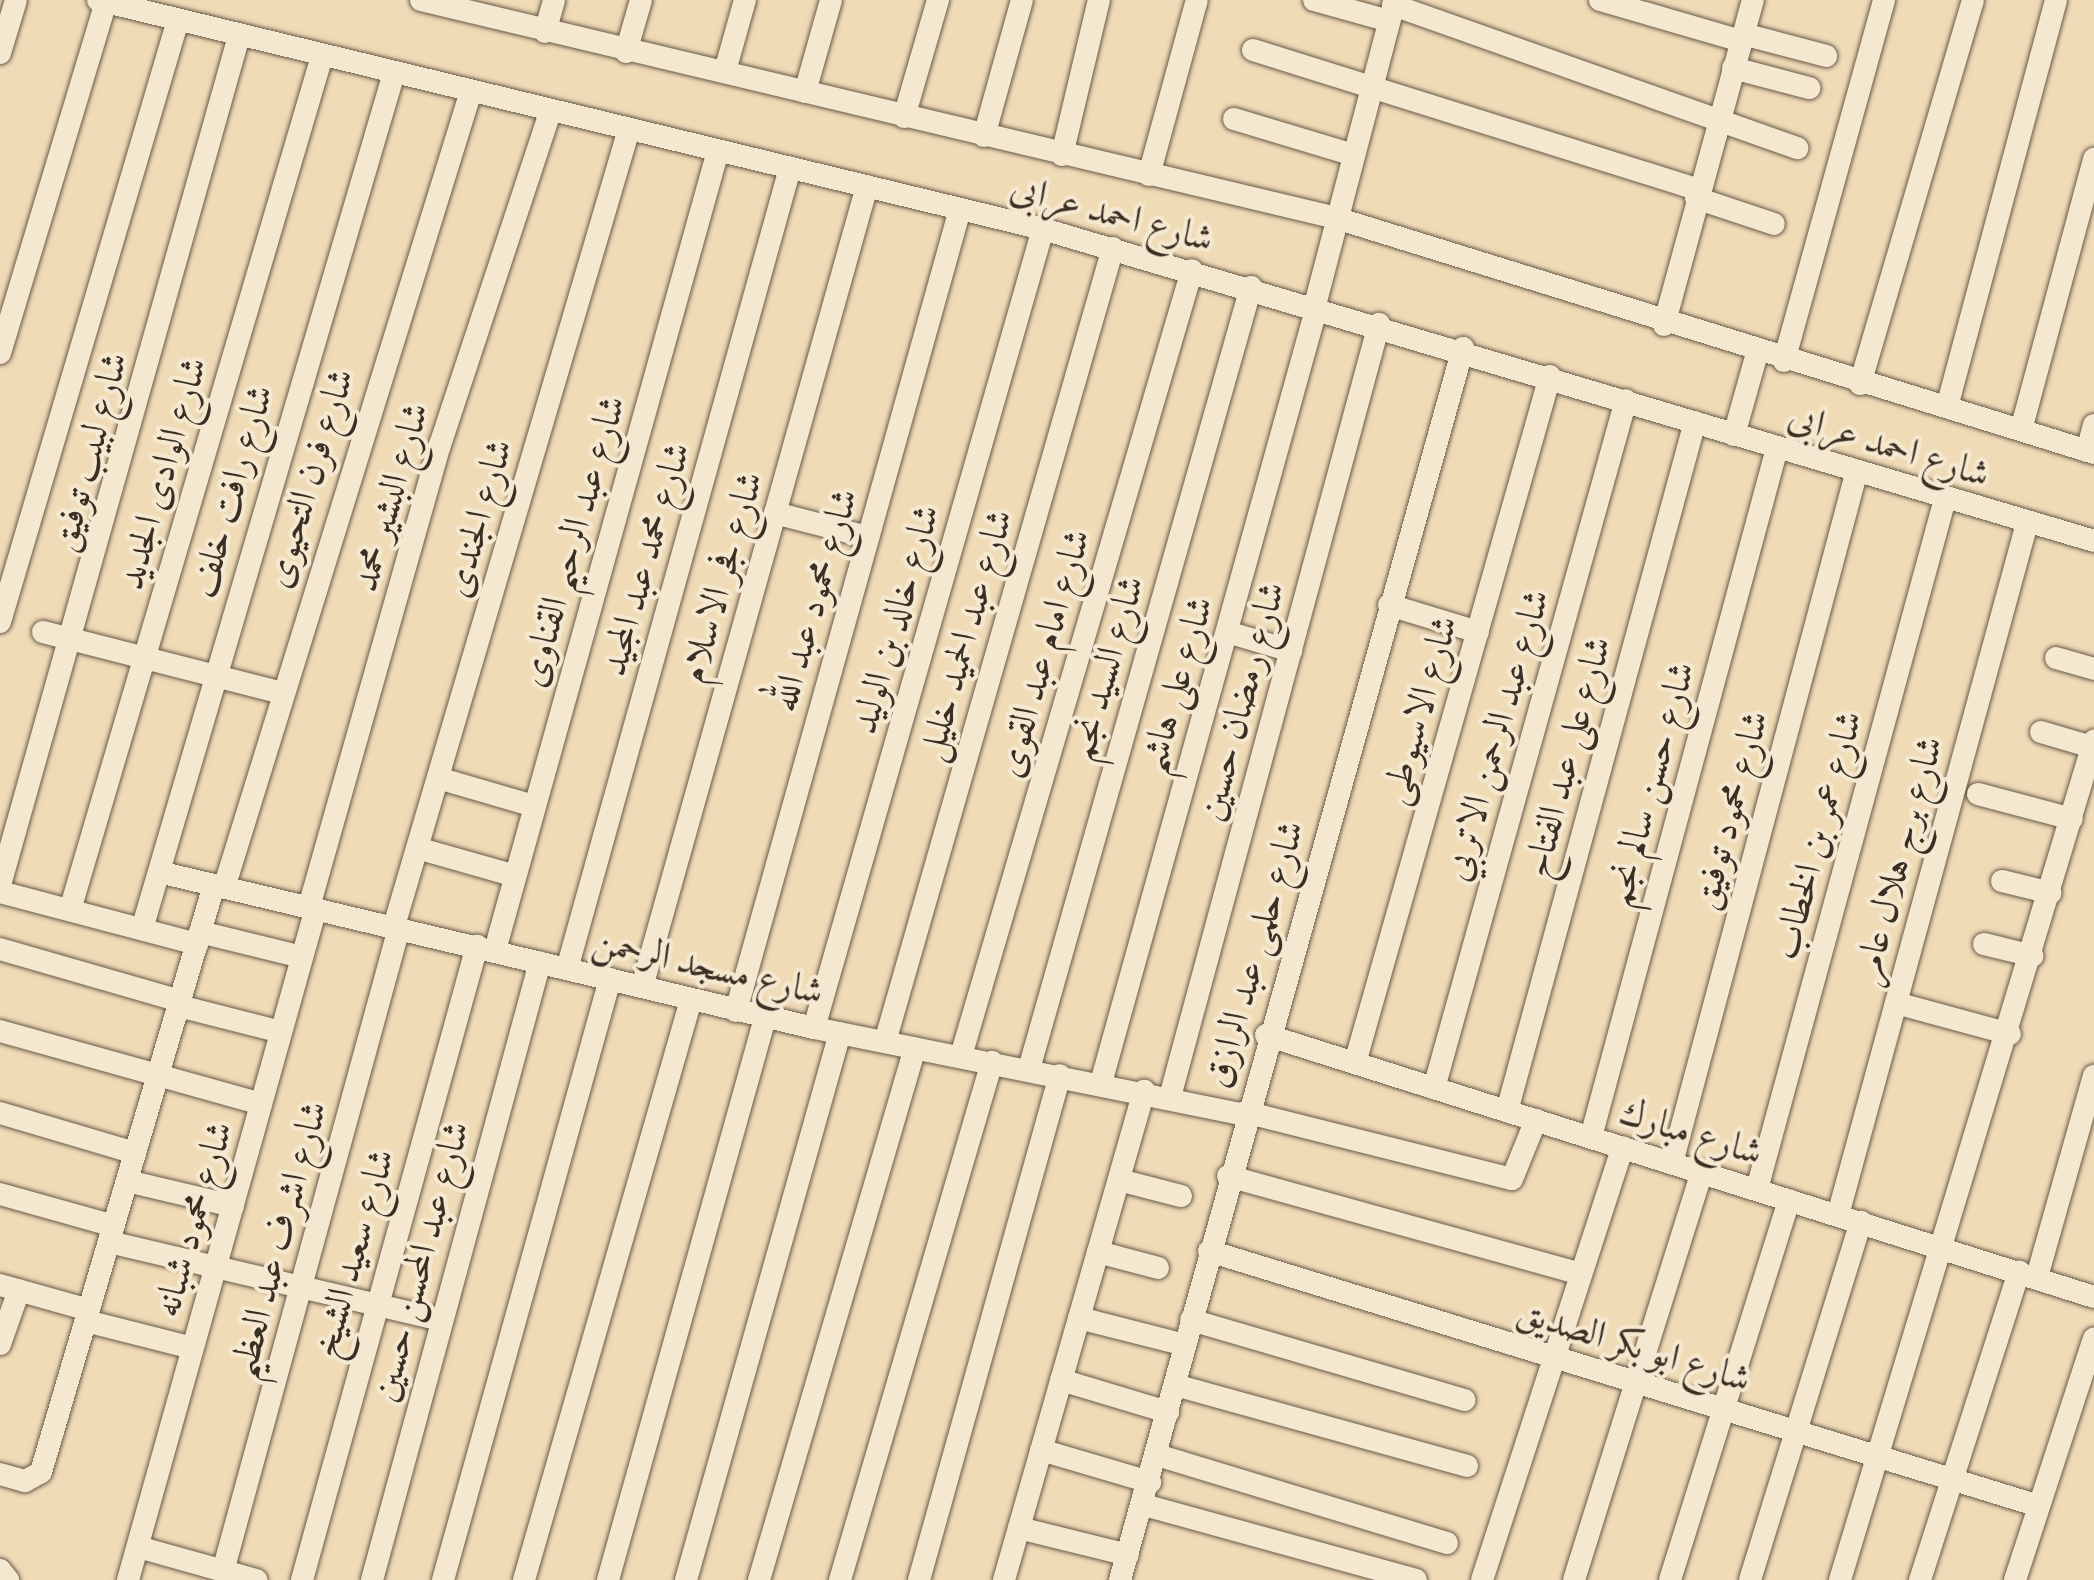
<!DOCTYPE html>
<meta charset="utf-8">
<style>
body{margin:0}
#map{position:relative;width:2094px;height:1580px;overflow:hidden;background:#f0dbb7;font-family:"IM FELL French Canon",Amiri,serif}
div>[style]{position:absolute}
.roads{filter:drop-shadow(0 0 2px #685a49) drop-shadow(0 0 2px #685a49)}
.minor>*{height:22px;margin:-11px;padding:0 11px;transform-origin:11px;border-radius:11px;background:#f5e8d0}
span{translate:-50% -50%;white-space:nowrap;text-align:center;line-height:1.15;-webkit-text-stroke:8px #f5e8d0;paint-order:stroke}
.street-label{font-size:38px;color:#3b2f24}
</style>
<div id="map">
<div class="roads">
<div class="minor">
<div style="left:98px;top:0;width:972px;rotate:13.62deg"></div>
<div style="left:1043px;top:229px;width:1096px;rotate:16.53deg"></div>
<div style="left:421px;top:0;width:941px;rotate:13.4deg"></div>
<div style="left:1336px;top:218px;width:794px;rotate:17.22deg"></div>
<div style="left:1314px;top:0;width:78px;rotate:15.6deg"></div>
<div style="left:1600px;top:0;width:147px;rotate:16.2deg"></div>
<div style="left:1393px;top:5px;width:429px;rotate:19.5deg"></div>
<div style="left:545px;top:32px;width:33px;rotate:-74deg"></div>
<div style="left:1743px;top:34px;width:86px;rotate:14.8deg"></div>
<div style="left:1253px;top:50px;width:467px;rotate:17.4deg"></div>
<div style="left:626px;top:52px;width:54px;rotate:-73.9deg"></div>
<div style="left:0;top:53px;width:55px;rotate:-73.2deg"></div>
<div style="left:1733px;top:68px;width:79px;rotate:14.7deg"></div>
<div style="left:725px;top:71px;width:74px;rotate:-74.3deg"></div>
<div style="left:805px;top:92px;width:96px;rotate:-74.2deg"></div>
<div style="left:904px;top:117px;width:122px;rotate:-73.8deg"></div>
<div style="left:1234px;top:119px;width:125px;rotate:16.7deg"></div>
<div style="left:984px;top:136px;width:141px;rotate:-74.4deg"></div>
<div style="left:1062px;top:155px;width:159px;rotate:-76.6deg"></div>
<div style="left:1149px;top:175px;width:181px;rotate:-74.7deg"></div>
<div style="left:1696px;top:198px;width:82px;rotate:18.4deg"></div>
<div style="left:1315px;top:305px;width:315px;rotate:-75.3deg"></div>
<div style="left:1664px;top:325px;width:337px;rotate:-74.7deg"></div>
<div style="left:0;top:353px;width:367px;rotate:-73.2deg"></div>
<div style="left:1784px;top:361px;width:375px;rotate:-74.5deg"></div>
<div style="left:1860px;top:384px;width:400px;rotate:-73.6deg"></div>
<div style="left:1947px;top:407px;width:421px;rotate:-75deg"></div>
<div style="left:2021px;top:430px;width:281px;rotate:-74.9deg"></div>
<div style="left:1734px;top:435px;width:85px;rotate:-74.3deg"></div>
<div style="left:2087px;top:451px;width:27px;rotate:-75deg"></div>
<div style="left:775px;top:513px;width:96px;rotate:14.5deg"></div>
<div style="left:1389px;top:605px;width:93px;rotate:16.9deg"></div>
<div style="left:0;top:622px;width:628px;rotate:-73.53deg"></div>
<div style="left:43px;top:632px;width:247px;rotate:14.3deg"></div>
<div style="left:1227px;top:632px;width:67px;rotate:16.5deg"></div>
<div style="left:2056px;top:658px;width:40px;rotate:16deg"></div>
<div style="left:2041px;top:732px;width:53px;rotate:16.4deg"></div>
<div style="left:438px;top:778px;width:100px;rotate:16.3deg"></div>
<div style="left:1978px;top:794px;width:97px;rotate:14.9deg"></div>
<div style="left:417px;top:848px;width:102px;rotate:15.9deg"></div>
<div style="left:159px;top:872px;width:673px;rotate:13.4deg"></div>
<div style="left:814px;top:1028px;width:439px;rotate:11.4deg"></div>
<div style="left:2002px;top:881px;width:50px;rotate:13.8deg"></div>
<div style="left:0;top:885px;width:882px;rotate:-74.28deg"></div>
<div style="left:224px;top:888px;width:834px;rotate:-72.78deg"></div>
<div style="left:0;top:892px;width:204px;rotate:14.8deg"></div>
<div style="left:309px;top:907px;width:480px;rotate:-74.2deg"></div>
<div style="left:440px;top:445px;width:353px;rotate:-71.7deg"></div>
<div style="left:70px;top:910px;width:890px;rotate:-73.56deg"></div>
<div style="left:394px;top:926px;width:831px;rotate:-73.57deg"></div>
<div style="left:142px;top:929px;width:892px;rotate:-73.6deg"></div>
<div style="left:200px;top:932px;width:105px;rotate:13.8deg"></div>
<div style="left:1984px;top:944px;width:50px;rotate:13.8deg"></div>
<div style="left:0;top:949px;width:187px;rotate:16.1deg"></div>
<div style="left:495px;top:950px;width:830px;rotate:-74.41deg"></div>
<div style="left:567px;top:969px;width:831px;rotate:-74.44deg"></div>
<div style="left:642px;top:987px;width:832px;rotate:-74.31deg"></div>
<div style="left:1896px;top:1003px;width:118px;rotate:15.2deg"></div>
<div style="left:179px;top:1006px;width:105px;rotate:14.3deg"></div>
<div style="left:736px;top:1011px;width:833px;rotate:-74.39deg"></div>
<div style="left:814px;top:1028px;width:831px;rotate:-74.01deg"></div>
<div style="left:0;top:1031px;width:271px;rotate:15.6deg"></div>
<div style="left:1266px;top:1035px;width:868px;rotate:17.56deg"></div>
<div style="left:885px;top:1042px;width:826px;rotate:-73.98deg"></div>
<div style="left:961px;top:1056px;width:819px;rotate:-73.62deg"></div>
<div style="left:1355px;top:1063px;width:714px;rotate:-74.15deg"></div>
<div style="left:1029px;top:1069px;width:813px;rotate:-74.15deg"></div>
<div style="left:1101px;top:1083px;width:806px;rotate:-74.46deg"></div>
<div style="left:1434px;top:1088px;width:714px;rotate:-74.41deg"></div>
<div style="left:1170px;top:1097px;width:801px;rotate:-74.87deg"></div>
<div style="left:1507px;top:1111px;width:714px;rotate:-74.74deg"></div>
<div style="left:1245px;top:1112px;width:275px;rotate:14.1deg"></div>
<div style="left:1512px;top:1179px;width:64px;rotate:-67.9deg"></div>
<div style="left:0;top:1113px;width:141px;rotate:16.5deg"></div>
<div style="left:1591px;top:1137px;width:714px;rotate:-74.89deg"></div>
<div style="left:1672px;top:1163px;width:713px;rotate:-75.05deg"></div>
<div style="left:1228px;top:1176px;width:366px;rotate:15.5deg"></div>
<div style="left:1119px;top:1180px;width:64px;rotate:14.5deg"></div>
<div style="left:127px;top:1181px;width:109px;rotate:13.3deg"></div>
<div style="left:1757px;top:1189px;width:715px;rotate:-74.76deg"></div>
<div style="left:0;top:1194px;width:118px;rotate:15.7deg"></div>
<div style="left:1838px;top:1215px;width:717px;rotate:-74.72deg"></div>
<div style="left:109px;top:1242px;width:337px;rotate:13.2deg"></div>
<div style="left:1209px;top:1251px;width:868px;rotate:17.08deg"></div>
<div style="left:1098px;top:1252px;width:62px;rotate:14.9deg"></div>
<div style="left:2037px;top:1277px;width:209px;rotate:-74.2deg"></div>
<div style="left:0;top:1285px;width:92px;rotate:15.7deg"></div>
<div style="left:1079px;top:1318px;width:109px;rotate:14.3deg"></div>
<div style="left:1191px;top:1320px;width:285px;rotate:16.3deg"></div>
<div style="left:86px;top:1321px;width:110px;rotate:14.2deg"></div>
<div style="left:0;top:1344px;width:57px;rotate:-70.6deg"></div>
<div style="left:1061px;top:1380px;width:112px;rotate:16.7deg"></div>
<div style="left:1175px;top:1385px;width:303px;rotate:15.5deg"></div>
<div style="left:1041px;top:1450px;width:114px;rotate:16.4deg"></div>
<div style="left:1157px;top:1455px;width:303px;rotate:16.9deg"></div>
<div style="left:0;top:1474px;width:26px;rotate:16deg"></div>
<div style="left:25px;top:1481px;width:18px;rotate:-29deg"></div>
<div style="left:41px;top:1472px;width:612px;rotate:-73.58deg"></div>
<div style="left:1144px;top:1505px;width:282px;rotate:15.4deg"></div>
<div style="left:1019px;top:1528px;width:112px;rotate:13.9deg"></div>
<div style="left:138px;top:1547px;width:123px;rotate:15.6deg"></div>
<div style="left:0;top:1570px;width:13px;rotate:51deg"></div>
<div style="left:223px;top:1571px;width:667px;rotate:-74.69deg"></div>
<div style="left:128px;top:1580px;width:698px;rotate:-74.37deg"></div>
<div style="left:302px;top:1580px;width:658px;rotate:-74.57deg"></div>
<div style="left:372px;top:1580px;width:640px;rotate:-74.79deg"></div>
<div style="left:443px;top:1580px;width:624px;rotate:-74.47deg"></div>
<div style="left:524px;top:1580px;width:604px;rotate:-73.94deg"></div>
<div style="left:608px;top:1580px;width:584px;rotate:-74.39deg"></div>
<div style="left:686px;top:1580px;width:568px;rotate:-74.28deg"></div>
<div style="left:759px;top:1580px;width:554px;rotate:-73.66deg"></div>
<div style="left:840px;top:1580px;width:540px;rotate:-73.65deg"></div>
<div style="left:919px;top:1580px;width:524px;rotate:-74.4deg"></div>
<div style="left:1004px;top:1580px;width:509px;rotate:-74.02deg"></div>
<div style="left:1120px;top:1580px;width:1279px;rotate:-74.44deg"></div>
<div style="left:1482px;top:1580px;width:455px;rotate:-72deg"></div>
<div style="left:1574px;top:1580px;width:428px;rotate:-72.6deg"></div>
<div style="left:1670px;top:1580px;width:398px;rotate:-72.6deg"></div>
<div style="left:1750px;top:1580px;width:375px;rotate:-72.8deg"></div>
<div style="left:1840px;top:1580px;width:877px;rotate:-73.16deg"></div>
<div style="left:1920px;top:1580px;width:324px;rotate:-72.2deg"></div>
<div style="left:2015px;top:1580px;width:254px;rotate:-71.9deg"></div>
</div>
</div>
<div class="street-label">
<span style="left:1112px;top:213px;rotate:15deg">شارع احمد عرابى</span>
<span style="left:1889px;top:445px;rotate:17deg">شارع احمد عرابى</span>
<span style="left:89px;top:452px;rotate:-75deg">شارع لبيب توفيق</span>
<span style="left:162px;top:473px;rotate:-74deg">شارع الوادى الجديد</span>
<span style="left:309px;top:478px;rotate:-73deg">شارع فرن التحيوى</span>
<span style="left:231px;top:491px;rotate:-74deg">شارع رافت خلف</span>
<span style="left:390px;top:497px;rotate:-74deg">شارع البشير محمد</span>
<span style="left:478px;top:518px;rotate:-74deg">شارع الجندى</span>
<span style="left:572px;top:541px;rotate:-74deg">شارع عبد الرحيم القناوى</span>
<span style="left:645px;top:559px;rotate:-74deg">شارع محمد عبد المجيد</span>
<span style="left:721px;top:577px;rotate:-74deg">شارع فجر الاسلام</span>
<span style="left:814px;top:600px;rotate:-74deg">شارع محمود عبد الله</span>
<span style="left:895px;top:619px;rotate:-74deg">شارع خالد بن الوليد</span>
<span style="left:965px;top:635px;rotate:-74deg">شارع عبد الحميد خليل</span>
<span style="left:1043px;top:653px;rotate:-74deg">شارع امام عبد القوى</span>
<span style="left:1106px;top:668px;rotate:-74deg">شارع السيد نجم</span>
<span style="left:1176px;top:685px;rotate:-74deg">شارع على هاشم</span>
<span style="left:1241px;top:701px;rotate:-75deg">شارع رمضان حسين</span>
<span style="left:1419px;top:710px;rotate:-74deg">شارع الاسيوطى</span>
<span style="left:1496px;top:735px;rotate:-74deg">شارع عبد الرحمن الاتربي</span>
<span style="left:1567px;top:757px;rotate:-75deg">شارع على عبد الفتاح</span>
<span style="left:1650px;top:784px;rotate:-75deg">شارع حسن سالم نجم</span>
<span style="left:1730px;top:810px;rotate:-75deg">شارع محمود توفيق</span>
<span style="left:1817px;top:835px;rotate:-75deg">شارع عمر بن الخطاب</span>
<span style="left:1898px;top:860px;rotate:-75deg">شارع برج هلال عامر</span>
<span style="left:1254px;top:954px;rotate:-74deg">شارع حلمى عبد الرازق</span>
<span style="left:708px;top:966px;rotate:13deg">شارع مسجد الرحمن</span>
<span style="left:1691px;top:1132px;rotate:17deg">شارع مبارك</span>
<span style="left:193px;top:1219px;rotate:-74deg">شارع محمود شبانه</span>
<span style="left:278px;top:1240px;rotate:-75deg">شارع اشرف عبد العظيم</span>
<span style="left:353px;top:1253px;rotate:-74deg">شارع سعيد الشيخ</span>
<span style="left:420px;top:1261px;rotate:-75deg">شارع عبد المحسن حسين</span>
<span style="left:1634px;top:1345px;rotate:17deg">شارع ابو بكر الصديق</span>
</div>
</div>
